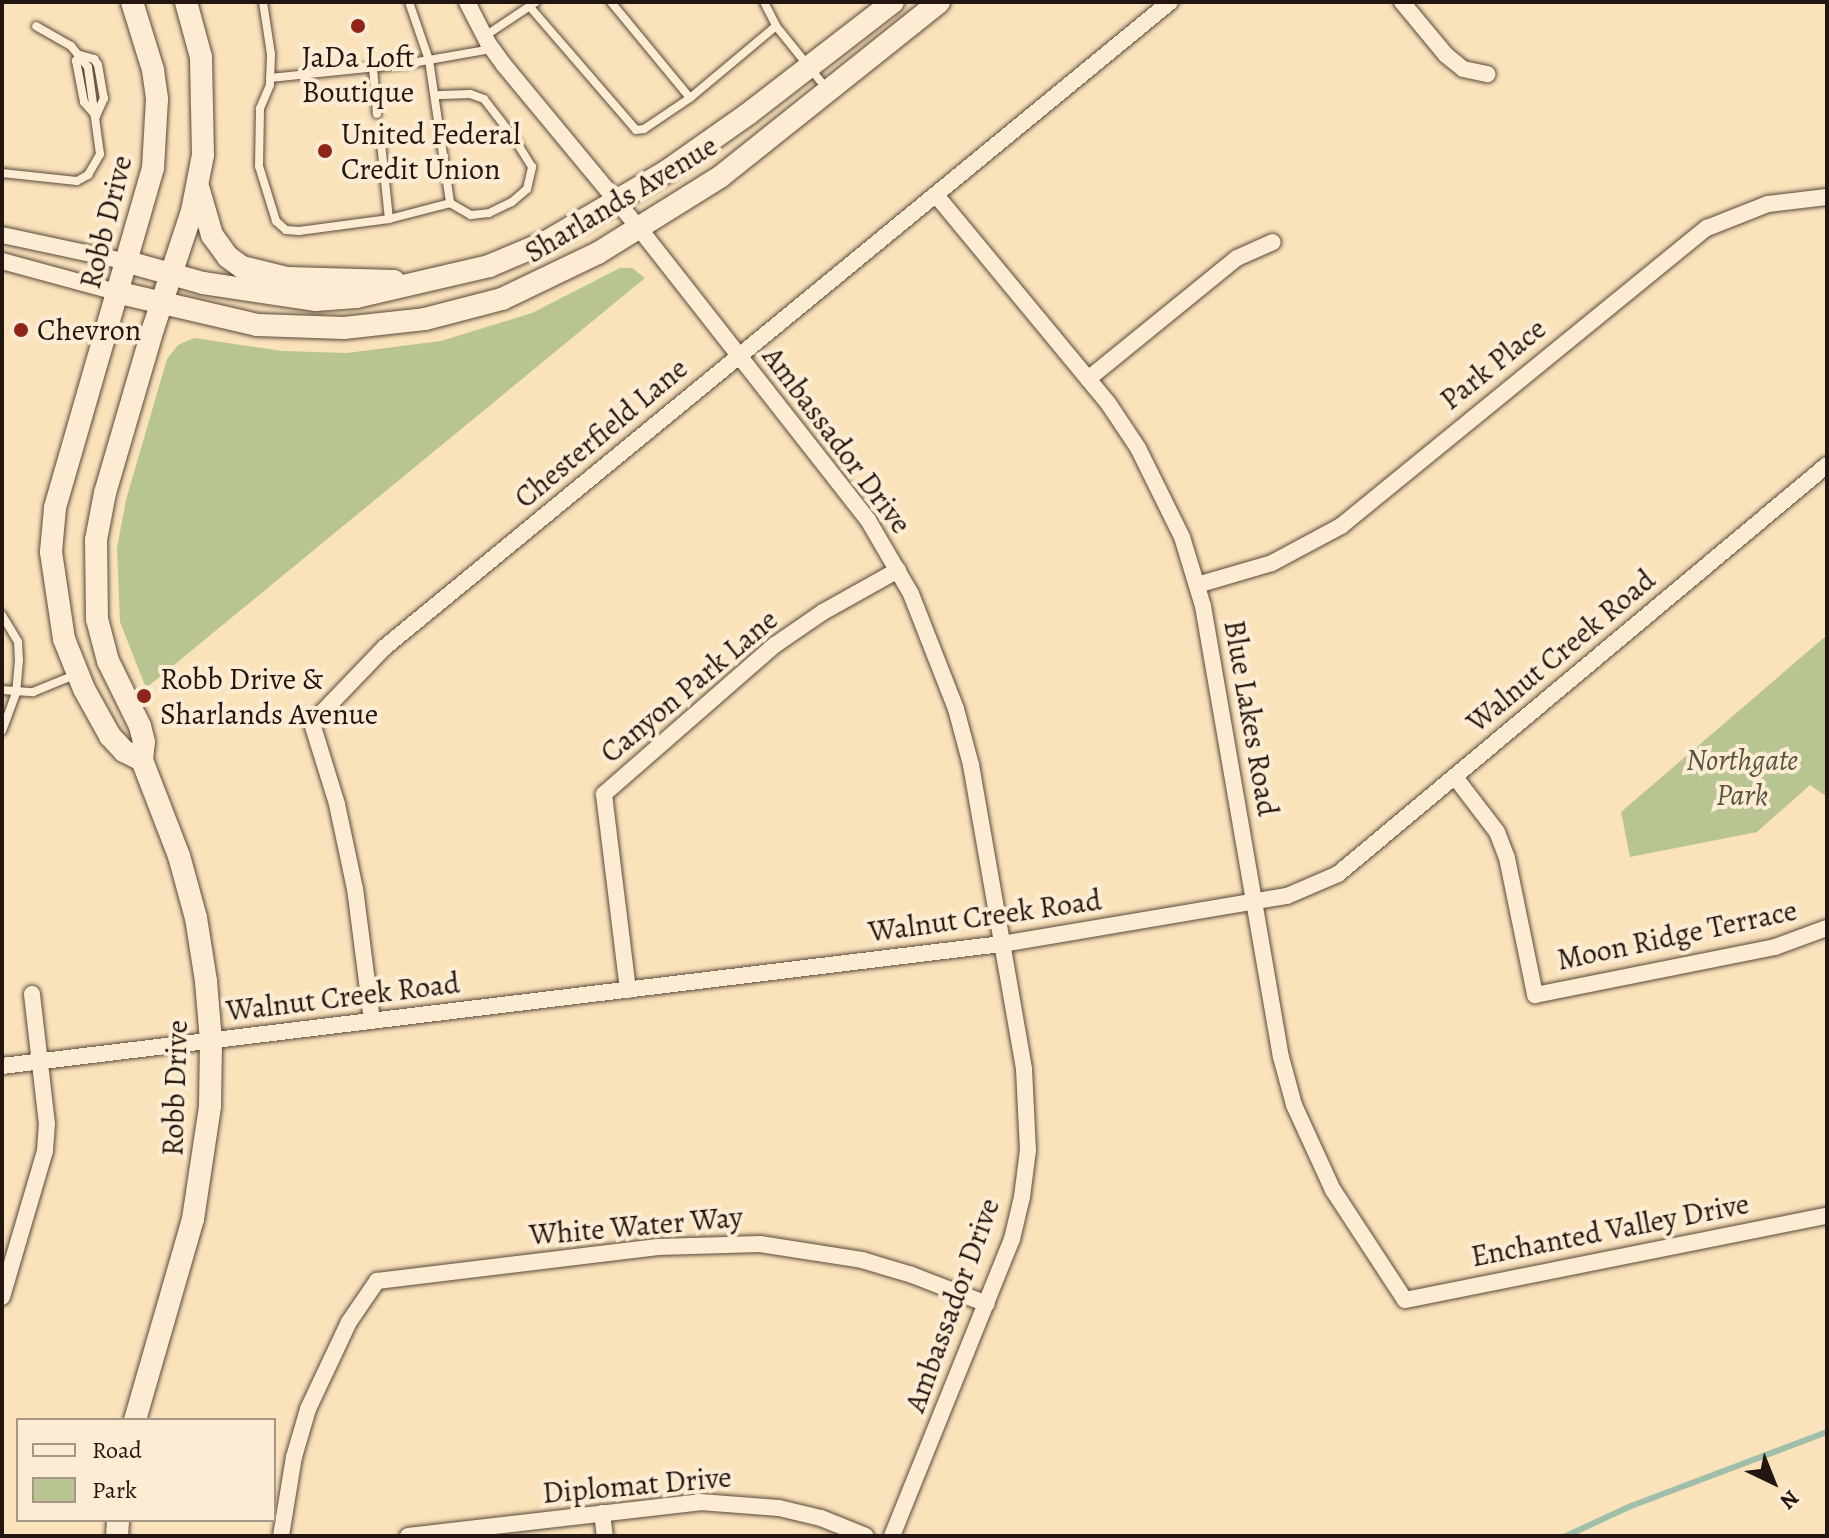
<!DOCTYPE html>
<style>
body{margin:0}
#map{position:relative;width:1829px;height:1538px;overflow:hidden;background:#fae2bb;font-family:Alegreya,serif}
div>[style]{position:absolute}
.green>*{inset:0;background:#b9c493}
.stream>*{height:6px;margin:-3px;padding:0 3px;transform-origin:3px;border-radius:3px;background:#9fbfaa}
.roads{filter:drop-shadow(0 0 2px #59493b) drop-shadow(0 0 2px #59493b)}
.lane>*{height:8px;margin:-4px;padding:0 4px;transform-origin:4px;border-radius:4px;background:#fcecd3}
.street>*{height:16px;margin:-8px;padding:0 8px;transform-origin:8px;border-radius:8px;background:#fcecd3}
.secondary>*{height:22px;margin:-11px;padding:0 11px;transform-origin:11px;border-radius:11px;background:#fcecd3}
.dots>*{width:22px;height:22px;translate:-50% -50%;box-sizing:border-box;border:4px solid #fcecd3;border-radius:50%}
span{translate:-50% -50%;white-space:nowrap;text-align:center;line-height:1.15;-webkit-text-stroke:8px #fcecd3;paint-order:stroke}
.poi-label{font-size:30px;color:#231610}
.left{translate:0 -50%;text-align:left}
.street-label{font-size:30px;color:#231610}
.park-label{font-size:30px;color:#58533e;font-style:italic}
.frame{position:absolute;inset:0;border:4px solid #231610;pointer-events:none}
.legend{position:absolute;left:16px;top:1418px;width:260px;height:104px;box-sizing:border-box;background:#fcecd3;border:2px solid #a59685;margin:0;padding:10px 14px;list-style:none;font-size:24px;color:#231610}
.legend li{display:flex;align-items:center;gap:16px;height:40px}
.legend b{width:40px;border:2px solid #a59685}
.north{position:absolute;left:1733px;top:1442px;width:80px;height:80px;-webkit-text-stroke:6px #fcecd3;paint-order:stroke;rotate:137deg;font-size:22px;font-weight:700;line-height:32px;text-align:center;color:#231610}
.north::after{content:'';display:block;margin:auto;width:28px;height:36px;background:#231610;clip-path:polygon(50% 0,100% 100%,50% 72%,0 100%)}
</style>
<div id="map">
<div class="green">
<div style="clip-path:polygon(620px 268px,632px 268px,645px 278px,146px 688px,120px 622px,117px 548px,126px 500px,167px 359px,178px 345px,194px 338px,282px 351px,347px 353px,441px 341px,532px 313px)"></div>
<div style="clip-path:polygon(1827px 635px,1827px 797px,1810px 785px,1757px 832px,1630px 857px,1621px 812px)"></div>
</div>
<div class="stream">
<div style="left:1566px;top:1536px;width:72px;rotate:-24.8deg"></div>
<div style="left:1631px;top:1506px;width:210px;rotate:-20.7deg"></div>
</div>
<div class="roads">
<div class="lane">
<div style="left:263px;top:2px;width:53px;rotate:81.3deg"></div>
<div style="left:271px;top:54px;width:31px;rotate:92deg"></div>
<div style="left:270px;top:85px;width:26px;rotate:113deg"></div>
<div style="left:260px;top:109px;width:57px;rotate:91deg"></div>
<div style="left:259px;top:166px;width:58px;rotate:72.8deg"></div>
<div style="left:276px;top:221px;width:13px;rotate:42deg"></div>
<div style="left:286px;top:230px;width:13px;rotate:4deg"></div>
<div style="left:299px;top:231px;width:91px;rotate:-7.6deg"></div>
<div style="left:389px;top:219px;width:63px;rotate:-14.7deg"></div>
<div style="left:409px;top:2px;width:61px;rotate:71deg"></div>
<div style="left:429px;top:60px;width:145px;rotate:81.6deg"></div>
<div style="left:450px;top:203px;width:24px;rotate:30deg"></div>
<div style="left:471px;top:215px;width:18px;rotate:-6deg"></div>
<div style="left:489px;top:213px;width:25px;rotate:-26deg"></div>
<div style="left:512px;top:202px;width:20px;rotate:-41deg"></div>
<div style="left:527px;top:189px;width:23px;rotate:-77deg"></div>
<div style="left:532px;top:167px;width:34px;rotate:-122deg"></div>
<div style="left:514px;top:138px;width:49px;rotate:-127.6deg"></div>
<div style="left:484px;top:99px;width:15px;rotate:-160deg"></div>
<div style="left:470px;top:94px;width:35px;rotate:178deg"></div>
<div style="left:611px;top:2px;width:124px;rotate:50.5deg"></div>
<div style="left:764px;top:2px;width:27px;rotate:63deg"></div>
<div style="left:776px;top:26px;width:80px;rotate:51.1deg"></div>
<div style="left:530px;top:7px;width:162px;rotate:49.2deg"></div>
<div style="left:636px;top:130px;width:8px;rotate:-7deg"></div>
<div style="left:644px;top:129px;width:55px;rotate:-34deg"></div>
<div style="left:690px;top:98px;width:112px;rotate:-39.9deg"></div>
<div style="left:485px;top:36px;width:61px;rotate:-33.7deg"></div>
<div style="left:80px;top:55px;width:15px;rotate:16deg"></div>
<div style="left:94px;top:59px;width:7px;rotate:56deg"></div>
<div style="left:98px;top:65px;width:34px;rotate:80deg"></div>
<div style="left:104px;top:98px;width:20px;rotate:114deg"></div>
<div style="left:96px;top:116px;width:18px;rotate:-131deg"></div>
<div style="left:84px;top:102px;width:42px;rotate:-101deg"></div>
<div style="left:76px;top:61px;width:7px;rotate:-56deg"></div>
<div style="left:373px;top:68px;width:46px;rotate:85deg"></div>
<div style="left:270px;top:78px;width:137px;rotate:-5.9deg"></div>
<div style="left:406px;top:64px;width:86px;rotate:-10deg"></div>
<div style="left:381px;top:143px;width:76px;rotate:84deg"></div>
<div style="left:2px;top:173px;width:75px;rotate:6.1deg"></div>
<div style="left:77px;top:181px;width:13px;rotate:-29deg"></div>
<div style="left:88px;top:175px;width:24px;rotate:-60deg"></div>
<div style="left:100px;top:154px;width:88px;rotate:-97.9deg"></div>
<div style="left:88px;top:67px;width:27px;rotate:-129deg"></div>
<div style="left:71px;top:46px;width:40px;rotate:-150.3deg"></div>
<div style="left:2px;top:615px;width:31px;rotate:59deg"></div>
<div style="left:18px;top:642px;width:18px;rotate:87deg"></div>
<div style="left:19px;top:660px;width:33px;rotate:95deg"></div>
<div style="left:16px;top:693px;width:40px;rotate:110.2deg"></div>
<div style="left:2px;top:690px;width:31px;rotate:4deg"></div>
<div style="left:33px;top:692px;width:48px;rotate:-22.2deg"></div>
</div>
<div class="street">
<div style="left:467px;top:2px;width:46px;rotate:62.9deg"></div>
<div style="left:488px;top:43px;width:27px;rotate:54deg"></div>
<div style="left:504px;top:65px;width:212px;rotate:50.4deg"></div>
<div style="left:639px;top:228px;width:371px;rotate:51.9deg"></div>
<div style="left:868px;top:520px;width:86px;rotate:59.8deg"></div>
<div style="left:911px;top:594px;width:123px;rotate:68.6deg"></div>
<div style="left:956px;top:709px;width:58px;rotate:75deg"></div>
<div style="left:971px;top:765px;width:309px;rotate:80.1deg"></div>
<div style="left:1024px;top:1069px;width:81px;rotate:87.2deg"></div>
<div style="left:1028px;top:1150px;width:47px;rotate:97.3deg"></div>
<div style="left:1022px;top:1197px;width:43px;rotate:103.4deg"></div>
<div style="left:1012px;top:1239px;width:320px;rotate:112deg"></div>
<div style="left:1402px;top:2px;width:69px;rotate:50.3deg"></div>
<div style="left:1446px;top:55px;width:22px;rotate:39deg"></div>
<div style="left:1463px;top:69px;width:25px;rotate:12deg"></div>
<div style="left:936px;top:195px;width:270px;rotate:50.4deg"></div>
<div style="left:1108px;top:403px;width:54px;rotate:56.3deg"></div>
<div style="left:1138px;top:448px;width:99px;rotate:63.7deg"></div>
<div style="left:1182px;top:537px;width:72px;rotate:73.1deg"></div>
<div style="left:1203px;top:606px;width:458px;rotate:80.2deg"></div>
<div style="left:1281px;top:1057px;width:50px;rotate:74.8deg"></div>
<div style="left:1294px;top:1105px;width:94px;rotate:65.4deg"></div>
<div style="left:1333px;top:1190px;width:131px;rotate:56.8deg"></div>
<div style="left:1405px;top:1300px;width:430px;rotate:-11.3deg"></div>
<div style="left:2px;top:235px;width:129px;rotate:12.1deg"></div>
<div style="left:2px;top:261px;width:122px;rotate:15.2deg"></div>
<div style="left:1088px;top:379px;width:192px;rotate:-39.1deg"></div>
<div style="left:1237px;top:258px;width:39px;rotate:-24deg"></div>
<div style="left:1197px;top:585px;width:78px;rotate:-16.3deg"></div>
<div style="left:1272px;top:563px;width:78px;rotate:-28.2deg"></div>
<div style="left:1341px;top:526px;width:472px;rotate:-39.2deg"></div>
<div style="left:1707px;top:228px;width:66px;rotate:-21.5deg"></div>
<div style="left:1768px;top:204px;width:59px;rotate:-6.8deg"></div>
<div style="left:1455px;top:777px;width:69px;rotate:52.6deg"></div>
<div style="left:1497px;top:832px;width:28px;rotate:69deg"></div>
<div style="left:1507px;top:858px;width:140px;rotate:78.4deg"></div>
<div style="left:1535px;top:995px;width:245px;rotate:-11.3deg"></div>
<div style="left:1775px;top:947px;width:55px;rotate:-20.1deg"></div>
<div style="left:628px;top:990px;width:197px;rotate:-97deg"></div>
<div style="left:604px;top:794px;width:227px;rotate:-41.1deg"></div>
<div style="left:775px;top:645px;width:58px;rotate:-34.5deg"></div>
<div style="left:823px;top:612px;width:86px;rotate:-29.2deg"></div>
<div style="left:372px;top:1021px;width:133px;rotate:-97.3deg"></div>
<div style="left:355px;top:889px;width:87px;rotate:-102deg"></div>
<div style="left:337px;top:804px;width:85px;rotate:-107.2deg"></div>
<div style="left:312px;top:723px;width:105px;rotate:-46.2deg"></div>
<div style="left:385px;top:647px;width:1016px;rotate:-39.41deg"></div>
<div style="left:2px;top:1066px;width:1007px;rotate:-6.96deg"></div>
<div style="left:1002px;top:944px;width:289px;rotate:-9.6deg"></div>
<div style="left:1287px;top:896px;width:56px;rotate:-23.3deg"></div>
<div style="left:1338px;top:874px;width:637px;rotate:-39.91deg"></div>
<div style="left:2px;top:1297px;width:152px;rotate:-73.6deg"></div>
<div style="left:45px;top:1151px;width:27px;rotate:-86deg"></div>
<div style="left:47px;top:1124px;width:131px;rotate:-96.6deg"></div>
<div style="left:602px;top:1513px;width:23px;rotate:83deg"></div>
<div style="left:281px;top:1536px;width:80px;rotate:-80.7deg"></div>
<div style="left:294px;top:1457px;width:50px;rotate:-73.7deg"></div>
<div style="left:308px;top:1409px;width:96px;rotate:-64.8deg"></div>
<div style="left:349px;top:1322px;width:50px;rotate:-55.7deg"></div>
<div style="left:377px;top:1281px;width:283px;rotate:-6.9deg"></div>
<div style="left:658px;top:1247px;width:102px;rotate:-1.7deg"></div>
<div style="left:760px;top:1244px;width:103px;rotate:8.9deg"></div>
<div style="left:862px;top:1260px;width:52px;rotate:16.7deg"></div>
<div style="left:912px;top:1275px;width:80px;rotate:21.1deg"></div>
<div style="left:408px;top:1536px;width:294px;rotate:-6.6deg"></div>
<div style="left:700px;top:1502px;width:79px;rotate:4.3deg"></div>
<div style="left:779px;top:1508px;width:43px;rotate:13.4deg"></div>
<div style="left:821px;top:1518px;width:48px;rotate:21.8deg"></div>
</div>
<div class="secondary">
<div style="left:132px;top:2px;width:71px;rotate:72.8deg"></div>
<div style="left:153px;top:70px;width:29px;rotate:82deg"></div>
<div style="left:157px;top:99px;width:69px;rotate:93.3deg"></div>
<div style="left:153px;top:168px;width:354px;rotate:106.1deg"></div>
<div style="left:55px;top:508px;width:44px;rotate:95.2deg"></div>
<div style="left:51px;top:552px;width:88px;rotate:81.5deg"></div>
<div style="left:64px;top:639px;width:54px;rotate:68.2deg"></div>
<div style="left:84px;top:689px;width:54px;rotate:61deg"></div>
<div style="left:110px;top:736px;width:21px;rotate:47deg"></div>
<div style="left:124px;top:751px;width:20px;rotate:27deg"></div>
<div style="left:199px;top:190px;width:47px;rotate:73.9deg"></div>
<div style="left:212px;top:235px;width:27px;rotate:54deg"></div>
<div style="left:228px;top:257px;width:17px;rotate:36deg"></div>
<div style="left:242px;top:267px;width:46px;rotate:13.7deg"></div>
<div style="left:287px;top:278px;width:107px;rotate:1.6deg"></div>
<div style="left:128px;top:262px;width:78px;rotate:15.6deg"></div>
<div style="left:203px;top:283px;width:113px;rotate:8.6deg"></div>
<div style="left:315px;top:300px;width:41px;rotate:-4.2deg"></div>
<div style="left:356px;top:297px;width:137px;rotate:-13.1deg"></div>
<div style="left:489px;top:266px;width:62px;rotate:-22.8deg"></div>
<div style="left:546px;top:242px;width:140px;rotate:-30.4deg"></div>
<div style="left:667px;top:171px;width:99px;rotate:-35.1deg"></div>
<div style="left:748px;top:114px;width:183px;rotate:-37.7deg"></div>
<div style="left:120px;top:293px;width:141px;rotate:13.1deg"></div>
<div style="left:257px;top:325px;width:87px;rotate:2deg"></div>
<div style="left:344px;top:328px;width:81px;rotate:-6.3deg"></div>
<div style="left:425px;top:319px;width:80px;rotate:-14.6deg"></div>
<div style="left:502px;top:299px;width:106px;rotate:-25.6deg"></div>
<div style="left:598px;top:253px;width:144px;rotate:-31.9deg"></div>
<div style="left:720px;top:177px;width:280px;rotate:-38.6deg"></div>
<div style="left:135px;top:1420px;width:209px;rotate:-73.9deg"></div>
<div style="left:193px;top:1219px;width:114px;rotate:-81.4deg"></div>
<div style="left:210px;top:1106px;width:65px;rotate:-89.1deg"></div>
<div style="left:211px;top:1041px;width:60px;rotate:-94.8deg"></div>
<div style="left:206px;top:981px;width:64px;rotate:-99deg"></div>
<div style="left:196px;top:918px;width:64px;rotate:-105.3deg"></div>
<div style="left:179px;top:856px;width:103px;rotate:-111.1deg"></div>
<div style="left:142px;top:760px;width:18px;rotate:-84deg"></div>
<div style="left:144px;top:742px;width:16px;rotate:-104deg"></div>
<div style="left:140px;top:726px;width:72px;rotate:-116.2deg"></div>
<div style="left:108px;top:661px;width:43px;rotate:-104.7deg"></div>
<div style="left:97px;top:619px;width:79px;rotate:-90.7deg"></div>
<div style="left:96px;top:540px;width:48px;rotate:-79.2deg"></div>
<div style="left:105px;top:493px;width:171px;rotate:-73.7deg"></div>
<div style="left:153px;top:329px;width:124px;rotate:-71.7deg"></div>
<div style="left:192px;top:211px;width:57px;rotate:-78.9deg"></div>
<div style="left:203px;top:155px;width:98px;rotate:-91.2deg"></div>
<div style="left:201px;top:57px;width:57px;rotate:-105.3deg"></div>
<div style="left:117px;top:1536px;width:16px;rotate:-86deg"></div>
</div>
</div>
<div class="dots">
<div style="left:358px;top:26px;background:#8f2418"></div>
<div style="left:325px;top:151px;background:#8f2418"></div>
<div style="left:21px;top:330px;background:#8f2418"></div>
<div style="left:144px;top:696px;background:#8f2418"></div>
</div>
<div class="poi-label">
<span style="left:358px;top:74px">JaDa Loft<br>Boutique</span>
<span class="left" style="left:341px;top:151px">United Federal<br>Credit Union</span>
<span class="left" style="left:37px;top:330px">Chevron</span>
<span class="left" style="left:160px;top:696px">Robb Drive &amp;<br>Sharlands Avenue</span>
</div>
<div class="street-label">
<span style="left:621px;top:199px;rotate:-31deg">Sharlands Avenue</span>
<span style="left:106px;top:222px;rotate:-76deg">Robb Drive</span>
<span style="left:1493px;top:364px;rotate:-39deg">Park Place</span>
<span style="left:601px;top:433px;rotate:-40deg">Chesterfield Lane</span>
<span style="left:837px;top:440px;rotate:53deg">Ambassador Drive</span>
<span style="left:1561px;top:651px;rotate:-40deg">Walnut Creek Road</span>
<span style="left:689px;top:686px;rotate:-40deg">Canyon Park Lane</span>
<span style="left:1251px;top:718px;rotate:80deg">Blue Lakes Road</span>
<span style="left:985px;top:916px;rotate:-8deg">Walnut Creek Road</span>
<span style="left:1677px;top:935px;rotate:-12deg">Moon Ridge Terrace</span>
<span style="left:343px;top:997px;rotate:-7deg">Walnut Creek Road</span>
<span style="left:175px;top:1088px;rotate:-88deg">Robb Drive</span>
<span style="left:636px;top:1226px;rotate:-5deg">White Water Way</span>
<span style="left:1610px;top:1230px;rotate:-11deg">Enchanted Valley Drive</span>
<span style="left:952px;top:1305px;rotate:-70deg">Ambassador Drive</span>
<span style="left:637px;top:1485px;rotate:-5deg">Diplomat Drive</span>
</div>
<div class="park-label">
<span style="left:1742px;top:777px">Northgate<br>Park</span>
</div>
<div class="frame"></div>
<ul class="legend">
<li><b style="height:10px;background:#fcecd3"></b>Road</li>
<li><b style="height:22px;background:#b9c493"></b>Park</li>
</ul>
<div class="north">N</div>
</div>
